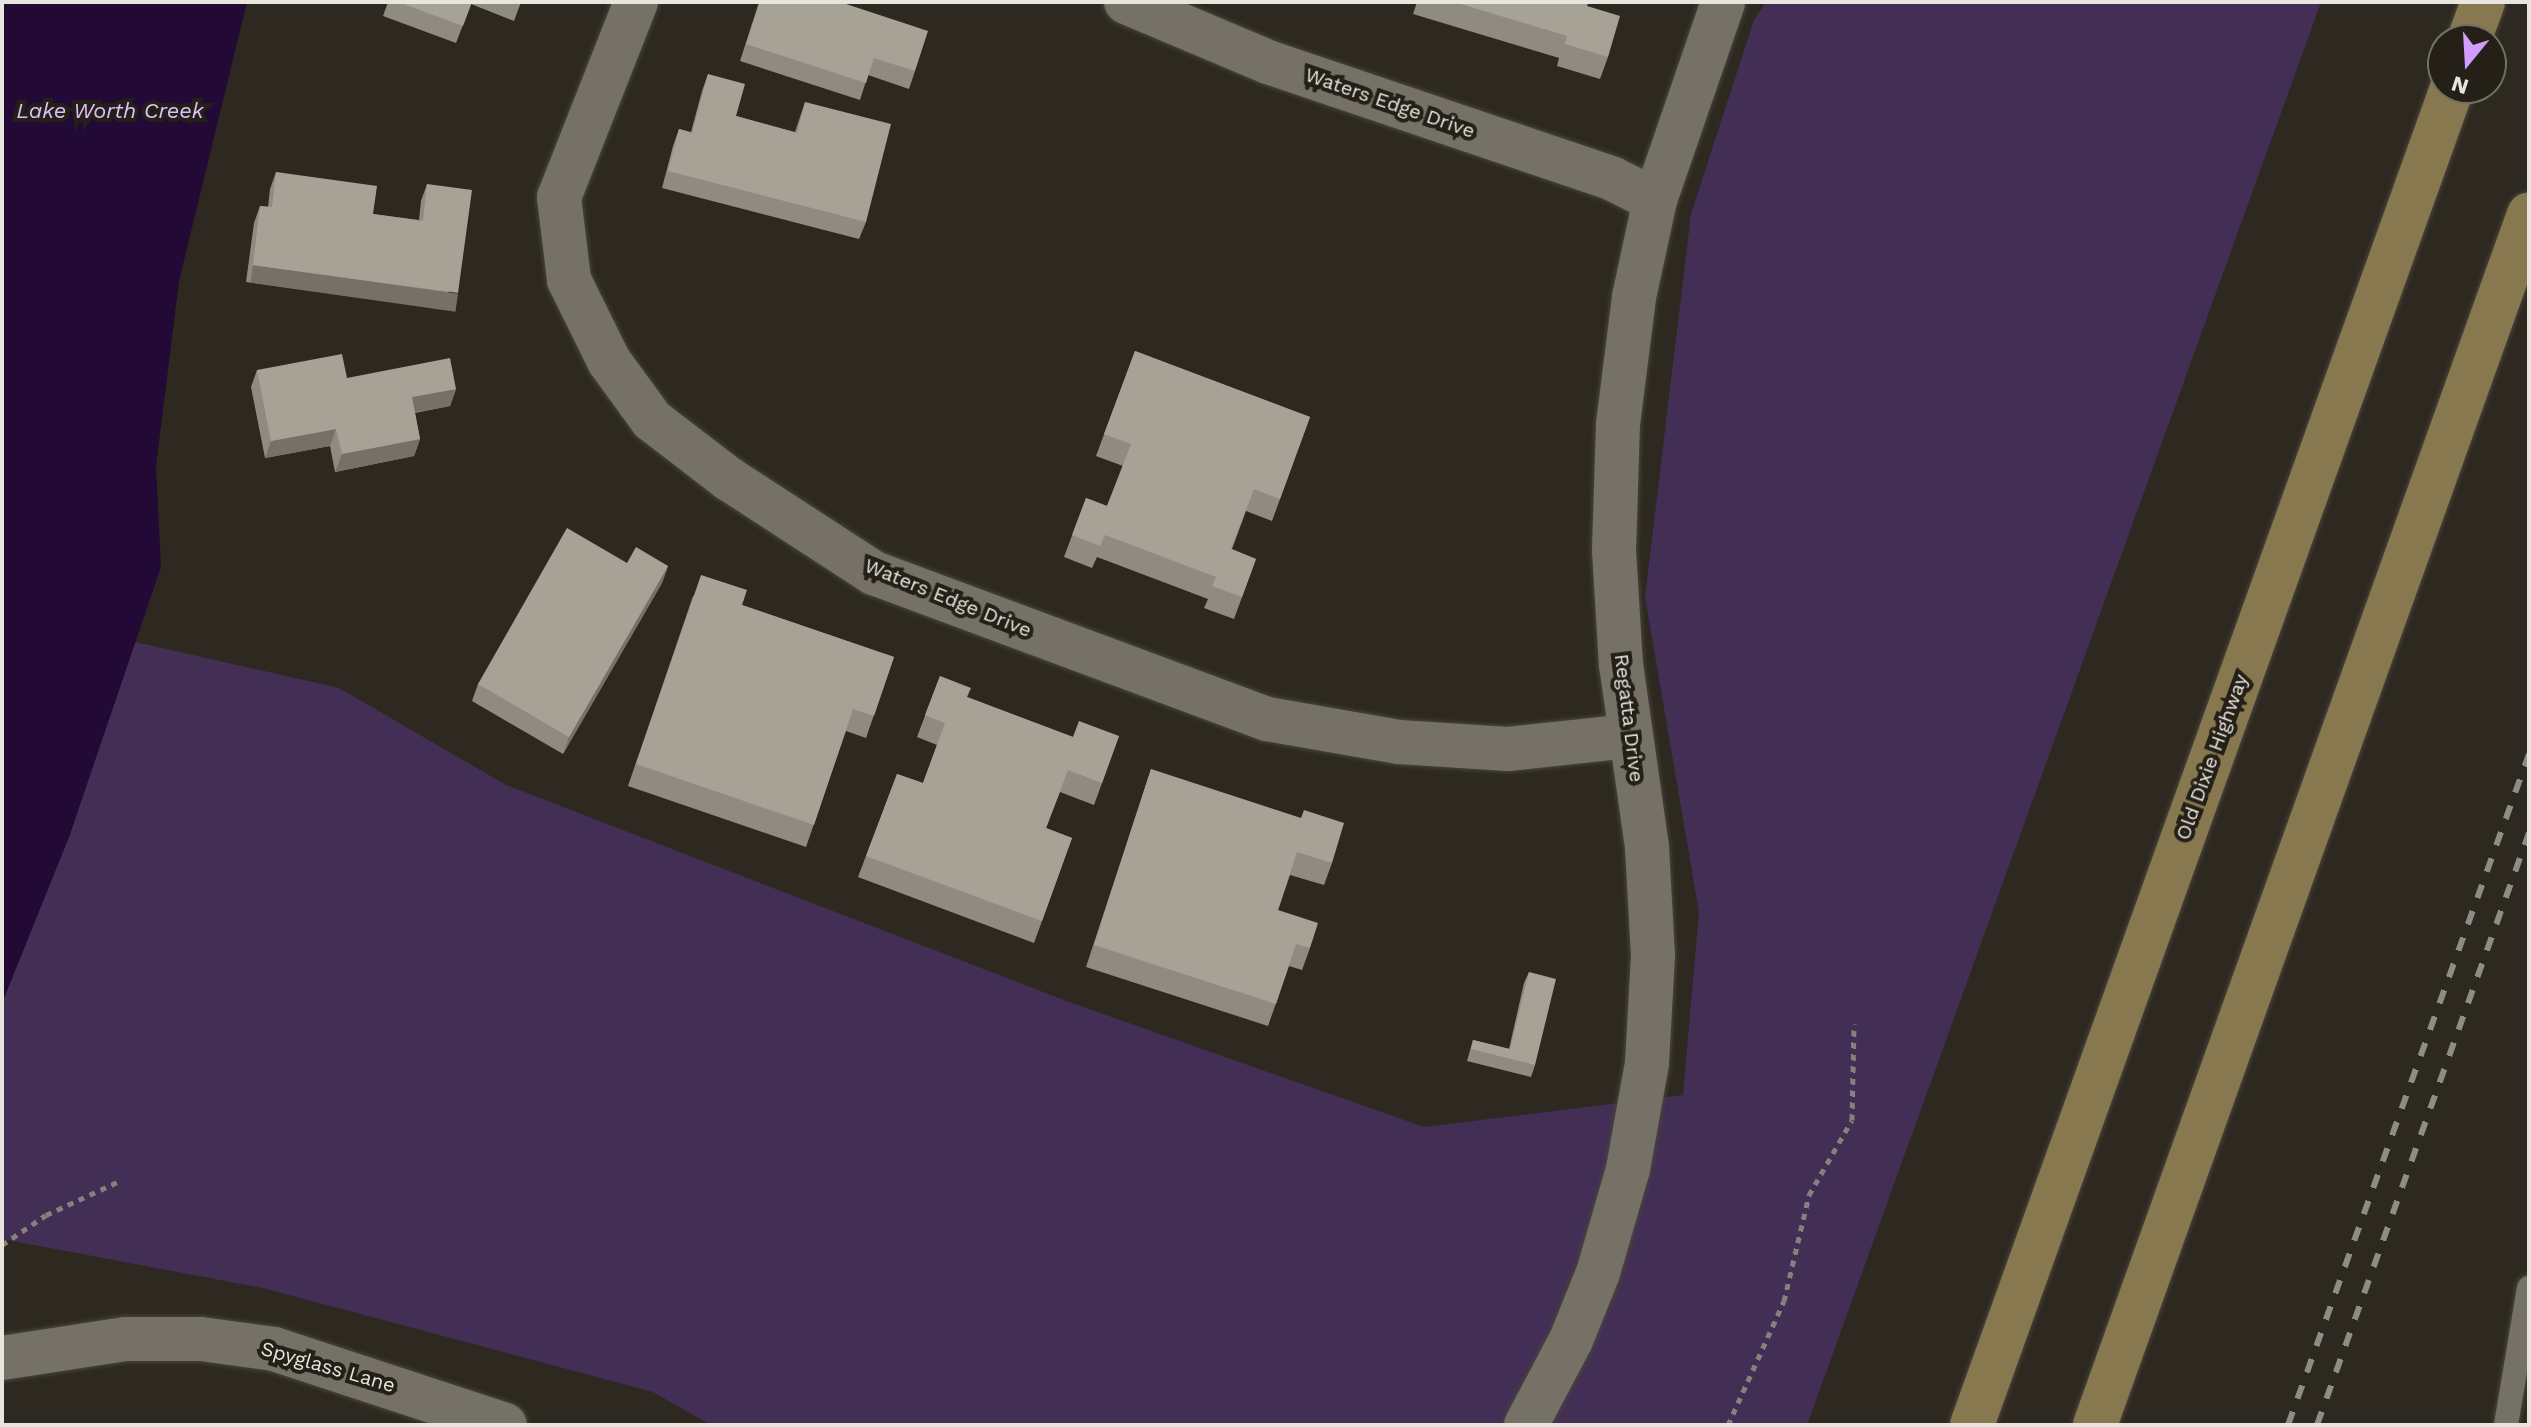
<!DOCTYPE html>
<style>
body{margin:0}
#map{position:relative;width:2531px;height:1427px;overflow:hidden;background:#2e2920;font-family:"Work Sans",sans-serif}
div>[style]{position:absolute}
.green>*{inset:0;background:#432f55}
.water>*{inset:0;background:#230936}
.path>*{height:5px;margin-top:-2.5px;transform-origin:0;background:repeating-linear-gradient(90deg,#86827b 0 6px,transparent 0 12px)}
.roads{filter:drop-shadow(0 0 2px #48453c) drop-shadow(0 0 2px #48453c)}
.lane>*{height:24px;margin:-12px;padding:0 12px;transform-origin:12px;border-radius:12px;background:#767166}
.street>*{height:44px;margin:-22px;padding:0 22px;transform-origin:22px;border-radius:22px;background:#767166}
.secondary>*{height:44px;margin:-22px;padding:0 22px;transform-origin:22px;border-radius:22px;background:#88784f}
.rail>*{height:6px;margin-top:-3px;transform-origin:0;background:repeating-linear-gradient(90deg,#8f8c84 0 14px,transparent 0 28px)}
.wall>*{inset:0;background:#908b81}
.shaded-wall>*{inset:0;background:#757169;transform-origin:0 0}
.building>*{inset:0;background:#a7a296}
span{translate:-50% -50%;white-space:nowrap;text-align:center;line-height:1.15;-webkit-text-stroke:8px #242017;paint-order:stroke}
.street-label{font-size:20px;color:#e8e5df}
.water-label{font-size:22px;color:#debffe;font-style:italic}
.frame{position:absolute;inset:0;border:4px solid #e8e5df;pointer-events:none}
.north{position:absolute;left:2427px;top:24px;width:80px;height:80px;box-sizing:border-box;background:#242017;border:2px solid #726f67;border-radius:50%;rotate:198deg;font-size:22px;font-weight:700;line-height:32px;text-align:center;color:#e8e5df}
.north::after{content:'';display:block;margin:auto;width:28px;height:36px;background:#d09dff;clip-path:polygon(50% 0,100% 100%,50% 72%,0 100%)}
</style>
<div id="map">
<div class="green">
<div style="clip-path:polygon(1766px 2px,2321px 2px,1807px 1425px,711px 1425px,653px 1392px,263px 1288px,2px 1239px,2px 1003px,69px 837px,135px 642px,339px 688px,506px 785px,1069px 1002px,1424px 1127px,1683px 1095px,1699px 912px,1645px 597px,1691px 214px,1754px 20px)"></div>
</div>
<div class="water">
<div style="clip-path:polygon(2px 2px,247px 2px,179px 281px,156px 466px,161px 567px,69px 837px,2px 1003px)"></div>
</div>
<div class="path">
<div style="left:2px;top:1245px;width:53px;rotate:-34.3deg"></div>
<div style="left:46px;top:1215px;width:78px;rotate:-24.9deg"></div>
<div style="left:1728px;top:1425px;width:136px;rotate:-65.7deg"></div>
<div style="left:1784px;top:1301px;width:109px;rotate:-76.7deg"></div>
<div style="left:1809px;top:1195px;width:86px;rotate:-60.2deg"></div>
<div style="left:1852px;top:1120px;width:96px;rotate:-88.8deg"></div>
</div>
<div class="roads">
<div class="lane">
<div style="left:2506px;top:1425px;width:139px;rotate:-80.5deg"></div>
</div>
<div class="street">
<div style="left:636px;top:2px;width:210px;rotate:111.5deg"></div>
<div style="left:559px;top:197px;width:84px;rotate:83.1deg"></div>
<div style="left:569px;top:280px;width:90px;rotate:63.7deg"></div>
<div style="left:609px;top:361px;width:73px;rotate:53.9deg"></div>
<div style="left:652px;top:420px;width:97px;rotate:37.5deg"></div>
<div style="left:729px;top:479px;width:173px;rotate:33deg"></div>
<div style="left:874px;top:573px;width:419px;rotate:20.4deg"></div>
<div style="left:1267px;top:719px;width:134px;rotate:9.9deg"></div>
<div style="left:1399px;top:742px;width:109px;rotate:3.7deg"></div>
<div style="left:1508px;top:749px;width:123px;rotate:-6.1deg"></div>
<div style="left:1126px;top:2px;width:154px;rotate:22.9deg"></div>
<div style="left:1268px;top:62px;width:364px;rotate:18.7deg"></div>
<div style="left:1613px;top:179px;width:47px;rotate:26.6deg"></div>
<div style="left:2px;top:1358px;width:125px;rotate:-8.7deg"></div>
<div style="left:126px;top:1339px;width:75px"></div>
<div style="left:201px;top:1339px;width:74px;rotate:7.8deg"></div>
<div style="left:274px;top:1349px;width:243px;rotate:18.2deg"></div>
<div style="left:1526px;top:1425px;width:96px;rotate:-62.1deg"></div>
<div style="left:1571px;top:1340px;width:72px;rotate:-68.1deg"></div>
<div style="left:1598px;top:1273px;width:108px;rotate:-73.9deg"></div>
<div style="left:1628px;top:1169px;width:108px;rotate:-79.8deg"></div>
<div style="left:1647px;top:1063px;width:108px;rotate:-86.8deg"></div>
<div style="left:1653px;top:955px;width:108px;rotate:-93.2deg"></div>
<div style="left:1647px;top:847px;width:184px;rotate:-98.1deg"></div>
<div style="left:1621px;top:665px;width:114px;rotate:-93.5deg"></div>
<div style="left:1614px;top:551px;width:127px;rotate:-88.2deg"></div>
<div style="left:1618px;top:424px;width:128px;rotate:-82.8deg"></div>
<div style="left:1634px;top:297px;width:99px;rotate:-77.8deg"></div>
<div style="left:1655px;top:200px;width:209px;rotate:-71deg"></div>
</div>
<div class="secondary">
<div style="left:2469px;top:40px;width:40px;rotate:-69.8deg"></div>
<div style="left:1972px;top:1425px;width:1421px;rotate:-70.25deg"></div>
<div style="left:2095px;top:1425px;width:1286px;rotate:-70.28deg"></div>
</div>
</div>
<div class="rail">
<div style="left:2288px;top:1425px;width:713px;rotate:-70.24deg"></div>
<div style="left:2317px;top:1425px;width:629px;rotate:-70.3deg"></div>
</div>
<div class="wall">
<div style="clip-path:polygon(388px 2px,521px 2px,514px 21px,471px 4px,456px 43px,383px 16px)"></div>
<div style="clip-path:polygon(759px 2px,840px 2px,915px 71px,909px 89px,868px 75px,860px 100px,740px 61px)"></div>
<div style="clip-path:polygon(1417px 2px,1588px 2px,1587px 6px,1608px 57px,1600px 79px,1557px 66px,1559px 58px,1413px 14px)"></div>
<div style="clip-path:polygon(708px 74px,736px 116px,795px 132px,805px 102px,866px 222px,859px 239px,662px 188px,673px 146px,679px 129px,691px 132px,702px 91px)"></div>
<div style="clip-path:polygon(276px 172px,373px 214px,419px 220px,421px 201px,427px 184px,452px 310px,246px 282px,254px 223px,260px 206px,268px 207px,270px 189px)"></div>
<div style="clip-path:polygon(1135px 351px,1310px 417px,1272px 521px,1246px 511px,1232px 549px,1256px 559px,1234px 619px,1204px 608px,1208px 599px,1097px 557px,1092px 568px,1064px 557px,1086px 498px,1107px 506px,1123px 466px,1096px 456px)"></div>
<div style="clip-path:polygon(257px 370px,347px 378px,456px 389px,450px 406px,415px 413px,420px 439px,414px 456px,335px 472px,330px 446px,265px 458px,251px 387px)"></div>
<div style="clip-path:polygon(627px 563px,668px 566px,662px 583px,563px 754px,472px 701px,478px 684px)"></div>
<div style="clip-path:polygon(693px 596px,742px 605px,894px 657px,866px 738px,846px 731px,806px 847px,628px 786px)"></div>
<div style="clip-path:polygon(940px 676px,967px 697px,1073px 737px,1119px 736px,1094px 805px,1060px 792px,1046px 828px,1072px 838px,1034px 943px,858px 877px,897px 774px,923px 783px,937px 745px,917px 737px)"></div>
<div style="clip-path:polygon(1151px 769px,1332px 863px,1324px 885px,1290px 875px,1278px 910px,1310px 948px,1302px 970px,1289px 966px,1268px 1026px,1086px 967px)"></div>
<div style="clip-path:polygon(1529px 972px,1535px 1065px,1531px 1077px,1467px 1061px,1473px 1040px,1509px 1049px,1524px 983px)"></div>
</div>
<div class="shaded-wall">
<div style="left:253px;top:265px;width:207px;height:18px;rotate:8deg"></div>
<div style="clip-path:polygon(456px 389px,450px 406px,405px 414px,412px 397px)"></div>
<div style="clip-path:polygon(336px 429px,330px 446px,265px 458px,271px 441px)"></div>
<div style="clip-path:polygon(420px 439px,414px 456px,335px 472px,342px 454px)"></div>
<div style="clip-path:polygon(668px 566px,662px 583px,563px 754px,569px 737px)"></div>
</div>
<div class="building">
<div style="clip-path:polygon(398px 2px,472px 2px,463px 26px)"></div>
<div style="clip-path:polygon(760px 2px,840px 2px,928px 31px,915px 71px,874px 58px,866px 83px,746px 44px)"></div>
<div style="clip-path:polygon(1454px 2px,1588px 2px,1587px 6px,1620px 16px,1608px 57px,1565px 44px,1567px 36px)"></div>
<div style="clip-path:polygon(708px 74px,745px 84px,736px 116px,797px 133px,805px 102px,891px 124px,866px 222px,668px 171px,679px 129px,692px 133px)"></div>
<div style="clip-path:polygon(276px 172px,377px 186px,373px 214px,423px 221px,427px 184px,472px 190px,458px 293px,253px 265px,260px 206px,272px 207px)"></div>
<div style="clip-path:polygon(1135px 351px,1310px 417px,1280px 499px,1254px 489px,1231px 549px,1256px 559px,1242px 597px,1212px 586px,1216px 577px,1105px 535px,1100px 546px,1072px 535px,1086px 498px,1107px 506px,1131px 444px,1104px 434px)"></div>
<div style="clip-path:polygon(342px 354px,347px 378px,450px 358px,456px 389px,412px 397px,420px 439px,342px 454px,336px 429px,271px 441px,257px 370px)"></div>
<div style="clip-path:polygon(567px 528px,627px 563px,636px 547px,668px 566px,569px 737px,478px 684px)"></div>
<div style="clip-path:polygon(701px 575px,747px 590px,742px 605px,894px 657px,874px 716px,853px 709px,814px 825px,636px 764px)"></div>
<div style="clip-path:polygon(940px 676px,971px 688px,967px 697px,1073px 737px,1079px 721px,1119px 736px,1102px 783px,1068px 770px,1046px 828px,1072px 838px,1042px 921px,866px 856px,897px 774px,923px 783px,945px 723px,925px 715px)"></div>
<div style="clip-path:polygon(1151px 769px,1301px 818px,1304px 810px,1344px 823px,1332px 863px,1297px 852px,1278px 910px,1318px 923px,1310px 948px,1296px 944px,1276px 1004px,1094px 945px)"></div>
<div style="clip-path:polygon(1529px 972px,1556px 979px,1535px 1065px,1471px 1049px,1473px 1040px,1510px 1049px)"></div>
</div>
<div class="street-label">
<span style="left:1390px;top:103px;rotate:19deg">Waters Edge Drive</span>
<span style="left:948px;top:598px;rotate:22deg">Waters Edge Drive</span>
<span style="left:1629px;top:718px;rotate:83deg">Regatta Drive</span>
<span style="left:2212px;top:757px;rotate:-70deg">Old Dixie Highway</span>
<span style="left:328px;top:1367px;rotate:16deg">Spyglass Lane</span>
</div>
<div class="water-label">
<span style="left:110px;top:111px">Lake Worth Creek</span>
</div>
<div class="frame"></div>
<div class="north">N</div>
</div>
